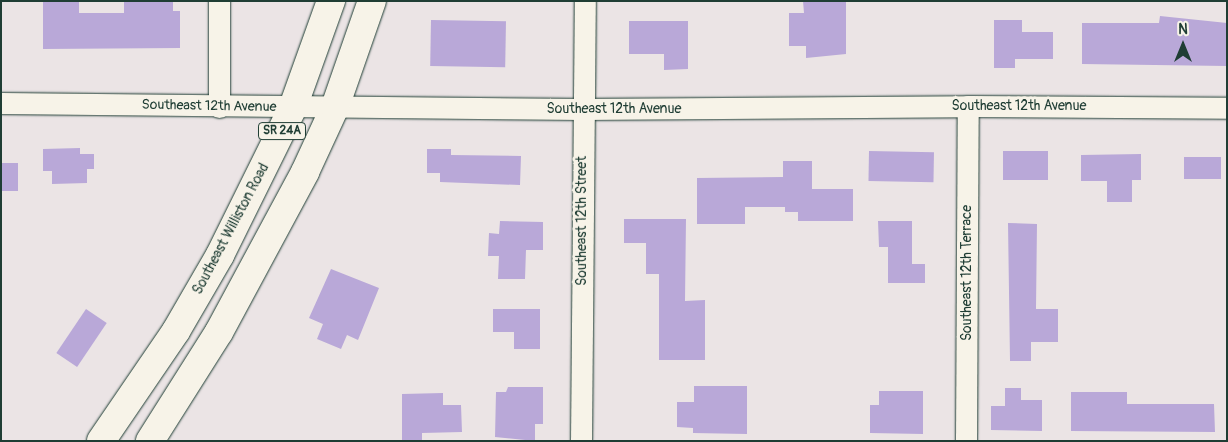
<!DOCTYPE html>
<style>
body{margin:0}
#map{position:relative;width:1228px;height:442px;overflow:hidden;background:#ebe4e5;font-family:Pangolin,sans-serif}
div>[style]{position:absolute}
.building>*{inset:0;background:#b9a8d8;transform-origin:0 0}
.roads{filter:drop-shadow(0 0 1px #1f3d34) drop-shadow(0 0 1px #1f3d34)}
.minor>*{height:21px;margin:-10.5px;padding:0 10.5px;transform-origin:10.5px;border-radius:10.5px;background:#f7f3e8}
.trunk>*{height:28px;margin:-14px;padding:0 14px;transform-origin:14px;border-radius:14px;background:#f7f3e8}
span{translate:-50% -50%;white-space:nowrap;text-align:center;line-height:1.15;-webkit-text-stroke:5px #f7f3e8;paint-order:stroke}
.shield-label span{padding:1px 4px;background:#f7f3e8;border:1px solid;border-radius:4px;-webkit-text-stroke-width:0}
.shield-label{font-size:12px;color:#1f3d34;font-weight:700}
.street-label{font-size:14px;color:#1f3d34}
.frame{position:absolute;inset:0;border:2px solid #1f3d34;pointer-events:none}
.north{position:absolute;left:1158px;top:20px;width:50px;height:50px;-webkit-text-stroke:4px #f7f3e8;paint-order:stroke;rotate:0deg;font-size:14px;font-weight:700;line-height:20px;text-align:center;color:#1f3d34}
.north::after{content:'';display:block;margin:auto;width:18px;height:22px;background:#1f3d34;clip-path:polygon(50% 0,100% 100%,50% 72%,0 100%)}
</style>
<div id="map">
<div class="building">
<div style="clip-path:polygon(43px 1px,79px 1px,79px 13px,124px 13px,124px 1px,173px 1px,173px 11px,180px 11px,180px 48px,43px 49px)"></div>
<div style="clip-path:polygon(803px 1px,846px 1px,846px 54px,806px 58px,806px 46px,789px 46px,789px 13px,804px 13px)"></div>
<div style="clip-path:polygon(1160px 16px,1227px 23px,1227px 66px,1082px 64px,1082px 23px,1159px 23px)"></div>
<div style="left:431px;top:20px;width:75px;height:46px;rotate:1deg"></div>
<div style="clip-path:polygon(994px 20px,1022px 20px,1022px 32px,1053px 32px,1053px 59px,1015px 59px,1015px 68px,994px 68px)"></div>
<div style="clip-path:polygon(629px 21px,688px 21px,688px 69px,664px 70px,664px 54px,629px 54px)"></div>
<div style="clip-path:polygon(80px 148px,80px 154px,94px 154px,94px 169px,87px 169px,87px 183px,52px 184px,52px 171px,43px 171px,43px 149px)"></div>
<div style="clip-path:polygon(427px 149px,451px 149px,451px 155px,521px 156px,520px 185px,440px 182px,440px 173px,427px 173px)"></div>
<div style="left:869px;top:151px;width:65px;height:30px;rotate:1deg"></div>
<div style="left:1003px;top:151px;width:45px;height:29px"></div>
<div style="clip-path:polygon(1141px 154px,1141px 180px,1132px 180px,1132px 202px,1107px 202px,1107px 181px,1081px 181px,1081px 155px)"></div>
<div style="left:1184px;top:157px;width:37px;height:22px"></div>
<div style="clip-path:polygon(783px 161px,812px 161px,812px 189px,853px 189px,853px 221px,798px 221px,798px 212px,785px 212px,785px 207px,745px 207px,745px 224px,697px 224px,697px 178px,783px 177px)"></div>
<div style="left:1px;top:163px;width:17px;height:28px"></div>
<div style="clip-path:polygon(624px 219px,686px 219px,685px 301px,705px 300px,705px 360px,659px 360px,659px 274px,646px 274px,646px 243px,624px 243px)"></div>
<div style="clip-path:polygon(500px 221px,543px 222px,543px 250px,526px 250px,525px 279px,498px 279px,499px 256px,488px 256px,489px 233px,499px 234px)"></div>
<div style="clip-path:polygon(878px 221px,912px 221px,912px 264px,925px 264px,925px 283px,888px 283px,888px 247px,879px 247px)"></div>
<div style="clip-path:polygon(1008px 223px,1037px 224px,1036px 309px,1058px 309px,1058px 342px,1031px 342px,1031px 361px,1010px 361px)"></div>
<div style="clip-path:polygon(331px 269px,379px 288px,358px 340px,347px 335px,341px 349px,317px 339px,323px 324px,309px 318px)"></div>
<div style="left:86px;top:309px;width:25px;height:53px;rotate:34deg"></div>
<div style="clip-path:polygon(493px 309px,540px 309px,540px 349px,514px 349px,514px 332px,493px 332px)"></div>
<div style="clip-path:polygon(694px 386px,747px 386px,747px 434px,693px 433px,693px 428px,677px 427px,677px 402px,694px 402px)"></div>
<div style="clip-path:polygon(508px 387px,543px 387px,543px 424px,535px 424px,535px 441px,495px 437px,496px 392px,506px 392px)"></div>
<div style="clip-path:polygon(1005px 388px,1021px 388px,1021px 400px,1042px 400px,1042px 431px,991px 430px,991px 406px,1005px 406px)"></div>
<div style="clip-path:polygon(879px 391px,923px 391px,923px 434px,870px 433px,870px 405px,879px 405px)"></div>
<div style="clip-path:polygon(1071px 392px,1127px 392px,1127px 404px,1214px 404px,1215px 432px,1071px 431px)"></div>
<div style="clip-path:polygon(443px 393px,443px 405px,461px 405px,462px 432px,422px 433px,422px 441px,402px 441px,402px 394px)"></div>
</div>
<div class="roads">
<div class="minor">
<div style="left:1px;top:103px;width:581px;rotate:0.59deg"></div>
<div style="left:582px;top:109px;width:386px;rotate:-0.4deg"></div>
<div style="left:968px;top:106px;width:259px;rotate:0.4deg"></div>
<div style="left:219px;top:107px;width:106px;rotate:-90deg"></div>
<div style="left:581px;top:441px;width:440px;rotate:-89.5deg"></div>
<div style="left:966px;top:441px;width:335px;rotate:-89.7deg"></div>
</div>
<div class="trunk">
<div style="left:101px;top:441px;width:133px;rotate:-55.7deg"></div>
<div style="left:176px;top:331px;width:88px;rotate:-59.9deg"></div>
<div style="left:220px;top:255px;width:165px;rotate:-63.7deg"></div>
<div style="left:293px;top:107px;width:113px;rotate:-70.3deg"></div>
<div style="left:150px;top:441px;width:129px;rotate:-57.7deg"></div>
<div style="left:219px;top:332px;width:182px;rotate:-61.7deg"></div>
<div style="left:305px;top:172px;width:72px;rotate:-65.2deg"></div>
<div style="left:335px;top:107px;width:112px;rotate:-70.8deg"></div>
</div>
</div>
<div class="shield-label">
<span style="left:282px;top:131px">SR 24A</span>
</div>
<div class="street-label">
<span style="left:209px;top:106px;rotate:1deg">Southeast 12th Avenue</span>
<span style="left:1019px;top:106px">Southeast 12th Avenue</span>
<span style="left:614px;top:109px">Southeast 12th Avenue</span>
<span style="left:582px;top:221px;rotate:-90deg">Southeast 12th Street</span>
<span style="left:231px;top:229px;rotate:-62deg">Southeast Williston Road</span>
<span style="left:967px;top:273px;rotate:-90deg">Southeast 12th Terrace</span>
</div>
<div class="frame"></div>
<div class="north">N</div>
</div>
